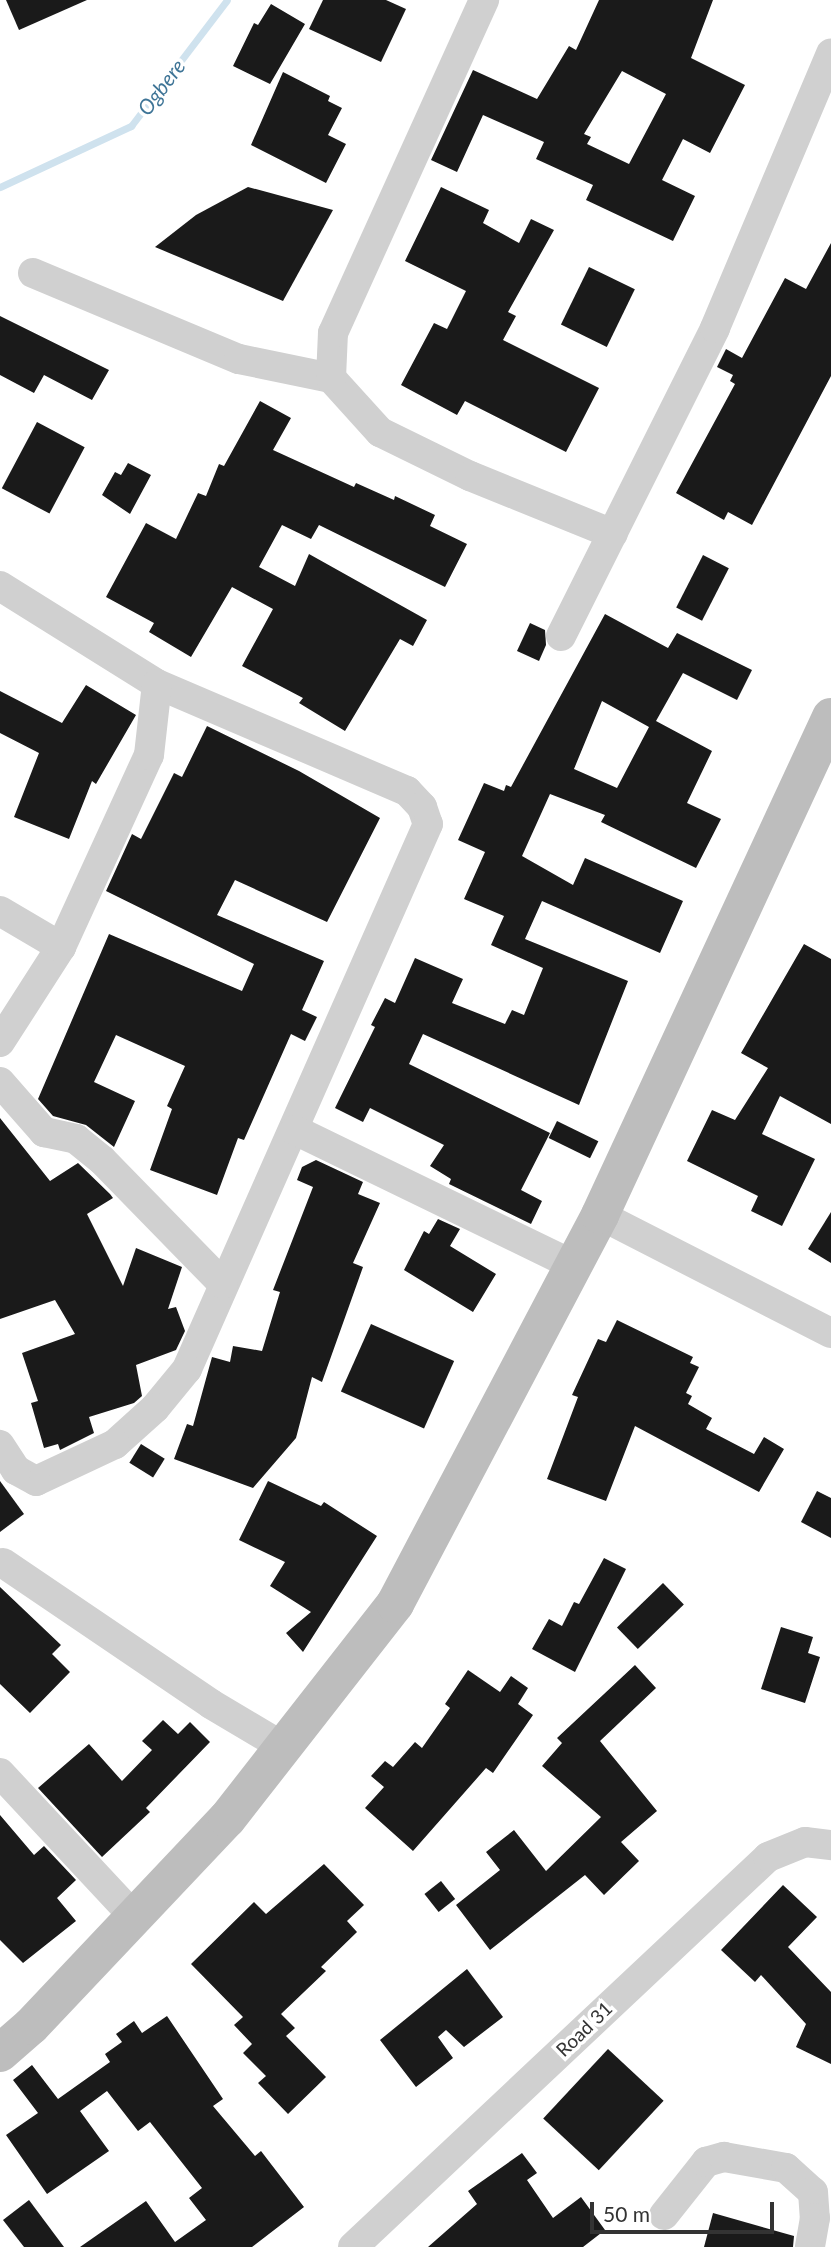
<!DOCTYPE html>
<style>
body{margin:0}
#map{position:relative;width:831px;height:2247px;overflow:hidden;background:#fff;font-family:Lato,sans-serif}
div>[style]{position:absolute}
.stream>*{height:7px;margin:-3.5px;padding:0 3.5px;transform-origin:3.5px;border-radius:3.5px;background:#cfe2ee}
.building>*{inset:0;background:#1a1a1a;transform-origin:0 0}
.street>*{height:30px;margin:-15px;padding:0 15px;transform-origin:15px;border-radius:15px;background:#d0d0d0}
.secondary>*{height:38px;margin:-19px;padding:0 19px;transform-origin:19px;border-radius:19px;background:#bdbdbd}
span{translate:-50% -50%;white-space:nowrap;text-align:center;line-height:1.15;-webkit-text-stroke:7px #fff;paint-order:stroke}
.street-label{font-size:19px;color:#333}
.water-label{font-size:21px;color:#3f7597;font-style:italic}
.scale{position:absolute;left:590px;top:2202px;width:184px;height:32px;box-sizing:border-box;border:4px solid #333;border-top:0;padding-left:9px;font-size:21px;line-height:24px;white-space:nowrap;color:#333;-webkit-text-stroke:5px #fff;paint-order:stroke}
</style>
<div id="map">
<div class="stream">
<div style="left:0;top:187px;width:145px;rotate:-25deg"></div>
<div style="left:131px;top:126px;width:158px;rotate:-52.7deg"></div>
</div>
<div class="building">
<div style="clip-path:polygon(6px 0,87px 0,19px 30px)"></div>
<div style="clip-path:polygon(323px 0,386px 0,406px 9px,381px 62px,309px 29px)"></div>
<div style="clip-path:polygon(evenodd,599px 0,713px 0,691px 58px,745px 85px,710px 153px,683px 139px,662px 180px,695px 196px,673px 241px,586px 200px,593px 185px,536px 159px,544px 142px,483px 115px,457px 172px,431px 160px,473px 70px,537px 99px,569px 46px,576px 50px,599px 0,622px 71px,666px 94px,629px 164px,587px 144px,591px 137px,584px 134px,622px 71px)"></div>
<div style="clip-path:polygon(271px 4px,305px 24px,270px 84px,233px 66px,254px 23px,258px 25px)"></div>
<div style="clip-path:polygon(283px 72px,330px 96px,328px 101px,342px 108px,328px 135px,346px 144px,326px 183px,251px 145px)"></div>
<div style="clip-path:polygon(248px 187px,333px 210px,283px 301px,155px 247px,196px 215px)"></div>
<div style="clip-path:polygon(441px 187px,489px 210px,483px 223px,519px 243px,531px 219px,554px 230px,508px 312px,516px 316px,503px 340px,599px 388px,566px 452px,465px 401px,457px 415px,401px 385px,434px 323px,447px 329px,466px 291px,405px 261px)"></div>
<div style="clip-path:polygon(831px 243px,831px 376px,752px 525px,728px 512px,724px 520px,676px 493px,735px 384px,730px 381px,733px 375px,717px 367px,726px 349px,742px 358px,785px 278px,806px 289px)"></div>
<div style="left:589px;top:267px;width:51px;height:64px;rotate:26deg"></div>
<div style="clip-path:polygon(0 316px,109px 370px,92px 400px,44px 375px,34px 393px,0 375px)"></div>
<div style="clip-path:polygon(260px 401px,291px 418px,273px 450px,354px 487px,356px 483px,394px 500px,395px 496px,435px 515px,430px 526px,467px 544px,445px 587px,319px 525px,311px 539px,282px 525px,259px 567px,295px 586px,309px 554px,427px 620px,413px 646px,400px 639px,345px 731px,299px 703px,303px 698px,242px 666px,273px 609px,232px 587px,191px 657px,149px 632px,154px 623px,106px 597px,146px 523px,176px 539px,198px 493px,206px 496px,219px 464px,224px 466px)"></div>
<div style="left:37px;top:422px;width:54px;height:75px;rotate:28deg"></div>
<div style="clip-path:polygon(128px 463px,151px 475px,130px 514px,102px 495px,115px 472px,121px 475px)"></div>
<div style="left:703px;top:555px;width:29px;height:59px;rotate:27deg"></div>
<div style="clip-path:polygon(evenodd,605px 614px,668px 648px,677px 633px,752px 670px,737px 700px,683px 673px,656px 721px,712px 751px,687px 803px,721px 819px,696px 868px,601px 822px,605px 815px,550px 794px,522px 856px,573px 885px,585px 858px,683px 901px,660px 953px,542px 901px,525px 939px,628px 981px,579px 1105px,423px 1034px,409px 1064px,550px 1133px,521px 1190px,542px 1201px,531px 1224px,449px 1184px,451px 1179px,430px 1166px,444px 1145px,370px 1108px,363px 1122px,335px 1108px,375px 1027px,371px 1025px,385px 998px,395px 1003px,415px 958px,463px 979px,452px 1003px,505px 1024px,512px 1010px,524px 1015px,543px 968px,491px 945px,504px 916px,464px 899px,485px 852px,458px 840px,484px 783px,504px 791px,506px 785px,511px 787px,605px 614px,602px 701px,649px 727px,617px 788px,574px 769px,602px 701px)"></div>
<div style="clip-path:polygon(530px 623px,545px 630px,546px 645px,539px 661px,517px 651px)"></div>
<div style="clip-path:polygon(86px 685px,136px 715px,96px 784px,92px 781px,69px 839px,14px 817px,39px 753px,0 733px,0 691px,62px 723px)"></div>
<div style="clip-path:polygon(207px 726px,299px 771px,380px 818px,327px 922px,235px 880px,217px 915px,324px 961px,302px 1010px,317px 1017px,305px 1041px,291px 1034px,244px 1140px,238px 1138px,217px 1195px,150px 1170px,172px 1109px,167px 1106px,185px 1066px,116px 1035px,94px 1082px,135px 1101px,114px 1147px,86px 1125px,53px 1116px,38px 1099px,109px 934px,242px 991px,254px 964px,106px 891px,132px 834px,141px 839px,174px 773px,182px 777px)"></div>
<div style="clip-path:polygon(804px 944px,831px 959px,831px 1124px,780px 1096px,762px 1134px,815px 1159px,782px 1226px,751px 1211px,758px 1196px,687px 1161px,712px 1110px,735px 1120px,768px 1068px,741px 1053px)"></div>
<div style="clip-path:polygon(0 1118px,50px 1181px,78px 1163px,110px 1194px,113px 1198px,87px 1214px,123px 1286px,136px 1248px,182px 1267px,168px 1309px,176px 1307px,185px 1331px,176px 1350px,136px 1365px,142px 1396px,134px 1403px,89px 1417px,94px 1433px,60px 1450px,58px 1444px,44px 1448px,31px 1403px,38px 1401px,22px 1353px,75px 1334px,55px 1300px,0 1319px)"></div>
<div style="left:557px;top:1121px;width:46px;height:19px;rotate:26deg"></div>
<div style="clip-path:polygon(316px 1160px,363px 1182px,358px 1194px,380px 1203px,353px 1263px,363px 1267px,322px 1382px,312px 1377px,296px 1438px,253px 1488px,174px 1459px,187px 1424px,193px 1426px,212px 1357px,230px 1362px,233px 1346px,262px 1351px,280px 1292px,273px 1290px,313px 1187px,297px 1180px,302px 1167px)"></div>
<div style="clip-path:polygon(831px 1212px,831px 1263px,808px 1249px)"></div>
<div style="clip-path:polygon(438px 1219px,460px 1229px,450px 1246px,496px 1274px,473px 1312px,404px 1270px,424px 1231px,429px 1234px)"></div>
<div style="clip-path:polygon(617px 1320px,693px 1357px,690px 1363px,699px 1367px,686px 1393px,692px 1396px,688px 1404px,712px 1418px,706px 1429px,754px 1454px,764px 1437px,784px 1449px,759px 1492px,635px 1426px,606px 1501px,547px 1479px,578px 1397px,572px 1395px,598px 1339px,606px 1342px)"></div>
<div style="left:371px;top:1324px;width:91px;height:74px;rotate:24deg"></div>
<div style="left:141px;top:1444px;width:28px;height:22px;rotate:32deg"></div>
<div style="clip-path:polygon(0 1481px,24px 1514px,0 1532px)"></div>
<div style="clip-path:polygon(268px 1481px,321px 1506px,324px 1502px,377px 1536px,303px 1652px,286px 1633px,311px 1612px,270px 1586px,285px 1562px,239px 1540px)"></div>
<div style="clip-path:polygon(817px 1491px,831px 1498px,831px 1538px,801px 1522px)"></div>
<div style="clip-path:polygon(604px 1558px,626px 1569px,575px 1672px,532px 1649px,549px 1619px,562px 1626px,574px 1602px,579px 1604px)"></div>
<div style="left:663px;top:1583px;width:30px;height:64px;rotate:46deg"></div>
<div style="clip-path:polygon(0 1587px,61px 1645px,52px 1654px,70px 1672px,30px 1713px,0 1684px)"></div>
<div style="clip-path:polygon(781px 1627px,813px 1637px,808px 1653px,820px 1657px,805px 1703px,761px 1689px)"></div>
<div style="clip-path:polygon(635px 1665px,656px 1688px,600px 1741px,657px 1811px,621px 1842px,639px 1861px,604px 1895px,585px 1875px,490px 1950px,456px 1905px,500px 1870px,486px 1852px,514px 1830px,546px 1871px,601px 1817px,542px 1766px,562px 1743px,557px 1738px)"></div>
<div style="clip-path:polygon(468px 1670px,500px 1692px,511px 1676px,528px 1688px,518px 1704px,533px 1715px,493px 1773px,486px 1768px,413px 1851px,365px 1808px,384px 1787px,371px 1776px,385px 1761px,393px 1767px,415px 1742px,422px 1748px,450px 1708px,445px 1704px)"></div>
<div style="clip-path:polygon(163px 1720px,178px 1734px,190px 1722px,210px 1742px,146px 1808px,150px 1812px,102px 1857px,38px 1788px,89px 1744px,122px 1781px,152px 1750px,142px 1741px)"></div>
<div style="clip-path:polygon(0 1815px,34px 1855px,44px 1846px,76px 1880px,57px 1898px,76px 1921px,23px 1963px,0 1940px)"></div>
<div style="clip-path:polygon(324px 1864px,364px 1905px,347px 1921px,357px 1932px,321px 1967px,326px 1971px,281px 2014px,295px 2028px,286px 2036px,326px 2077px,288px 2114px,258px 2083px,266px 2076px,243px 2053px,252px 2044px,234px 2025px,243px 2017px,191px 1964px,254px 1902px,266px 1914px)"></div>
<div style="left:441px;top:1881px;width:23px;height:21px;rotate:52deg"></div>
<div style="clip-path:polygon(783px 1885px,817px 1917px,788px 1947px,831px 1992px,831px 2064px,796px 2047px,806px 2024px,761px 1975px,755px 1982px,721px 1950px)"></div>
<div style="clip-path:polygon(467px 1969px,503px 2017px,464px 2047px,446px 2030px,438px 2037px,453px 2058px,416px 2087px,380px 2040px)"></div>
<div style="clip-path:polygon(167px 2016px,223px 2099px,213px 2106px,255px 2156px,261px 2151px,304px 2207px,252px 2247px,80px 2247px,146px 2201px,175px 2242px,206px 2220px,189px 2198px,202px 2188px,150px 2122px,138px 2131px,107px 2091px,80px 2111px,109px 2151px,47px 2194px,6px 2135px,38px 2113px,13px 2080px,32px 2065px,58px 2099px,110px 2062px,105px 2054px,122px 2042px,116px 2034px,134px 2021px,142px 2033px)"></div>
<div style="left:608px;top:2049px;width:76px;height:95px;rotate:43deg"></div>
<div style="clip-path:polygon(522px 2153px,537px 2173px,527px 2180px,553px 2218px,581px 2197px,605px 2230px,583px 2247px,428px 2247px,477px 2204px,468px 2191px)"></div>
<div style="clip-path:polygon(29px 2200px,64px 2247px,24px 2247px,3px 2220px)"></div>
<div style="clip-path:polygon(713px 2213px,794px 2236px,793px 2247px,704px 2247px)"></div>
</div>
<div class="street">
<div style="left:33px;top:273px;width:223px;rotate:22.7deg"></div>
<div style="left:239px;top:359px;width:94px;rotate:11.7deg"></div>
<div style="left:331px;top:378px;width:73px;rotate:47.8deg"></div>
<div style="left:380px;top:432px;width:100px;rotate:26.1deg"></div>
<div style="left:470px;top:476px;width:154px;rotate:22.1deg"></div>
<div style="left:331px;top:378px;width:45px;rotate:-87.5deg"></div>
<div style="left:333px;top:333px;width:366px;rotate:-65.6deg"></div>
<div style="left:0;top:586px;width:185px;rotate:32deg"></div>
<div style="left:157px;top:684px;width:272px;rotate:23.2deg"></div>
<div style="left:407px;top:791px;width:22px;rotate:47deg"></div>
<div style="left:422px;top:807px;width:18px;rotate:71deg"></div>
<div style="left:428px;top:824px;width:596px;rotate:113.86deg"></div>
<div style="left:187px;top:1369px;width:50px;rotate:129.4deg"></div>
<div style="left:155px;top:1408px;width:54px;rotate:138deg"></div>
<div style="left:115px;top:1444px;width:87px;rotate:154.9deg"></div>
<div style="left:36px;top:1481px;width:23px;rotate:-151deg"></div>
<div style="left:16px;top:1470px;width:30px;rotate:-123deg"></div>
<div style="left:561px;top:636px;width:344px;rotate:-63.4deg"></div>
<div style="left:715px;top:328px;width:298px;rotate:-67.1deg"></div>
<div style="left:0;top:911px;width:71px;rotate:30.5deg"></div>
<div style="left:0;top:1042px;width:113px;rotate:-57.3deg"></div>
<div style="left:61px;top:947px;width:211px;rotate:-65.4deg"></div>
<div style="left:149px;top:755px;width:71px;rotate:-83.6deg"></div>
<div style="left:0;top:1082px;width:67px;rotate:48.7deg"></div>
<div style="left:44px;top:1132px;width:33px;rotate:12deg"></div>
<div style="left:76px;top:1139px;width:33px;rotate:39deg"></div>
<div style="left:102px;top:1160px;width:173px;rotate:45.7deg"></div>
<div style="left:295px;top:1130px;width:311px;rotate:25.9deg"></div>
<div style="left:600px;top:1215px;width:259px;rotate:27.1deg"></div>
<div style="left:3px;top:1563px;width:251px;rotate:34.1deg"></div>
<div style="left:211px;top:1704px;width:86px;rotate:30.7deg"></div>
<div style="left:0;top:1773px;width:198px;rotate:47deg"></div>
<div style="left:664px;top:2215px;width:68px;rotate:-51.6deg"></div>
<div style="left:706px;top:2162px;width:19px;rotate:-16deg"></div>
<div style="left:724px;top:2157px;width:63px;rotate:10.1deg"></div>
<div style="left:786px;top:2168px;width:36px;rotate:42deg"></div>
<div style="left:813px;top:2192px;width:26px;rotate:86deg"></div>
<div style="left:815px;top:2218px;width:29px;rotate:100deg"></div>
<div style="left:353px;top:2247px;width:569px;rotate:-43.22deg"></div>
<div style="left:768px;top:1857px;width:40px;rotate:-22deg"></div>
<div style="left:805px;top:1842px;width:26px;rotate:7deg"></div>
</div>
<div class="secondary">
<div style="left:0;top:2053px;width:41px;rotate:-41.1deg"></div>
<div style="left:31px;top:2026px;width:285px;rotate:-46.6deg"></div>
<div style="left:227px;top:1819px;width:273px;rotate:-52deg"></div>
<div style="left:395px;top:1604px;width:440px;rotate:-62.2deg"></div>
<div style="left:600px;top:1215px;width:549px;rotate:-65.12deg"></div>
</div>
<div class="street-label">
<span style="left:584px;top:2029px;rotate:-44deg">Road 31</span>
</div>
<div class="water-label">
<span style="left:161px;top:87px;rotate:-53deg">Ogbere</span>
</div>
<div class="scale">50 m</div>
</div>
